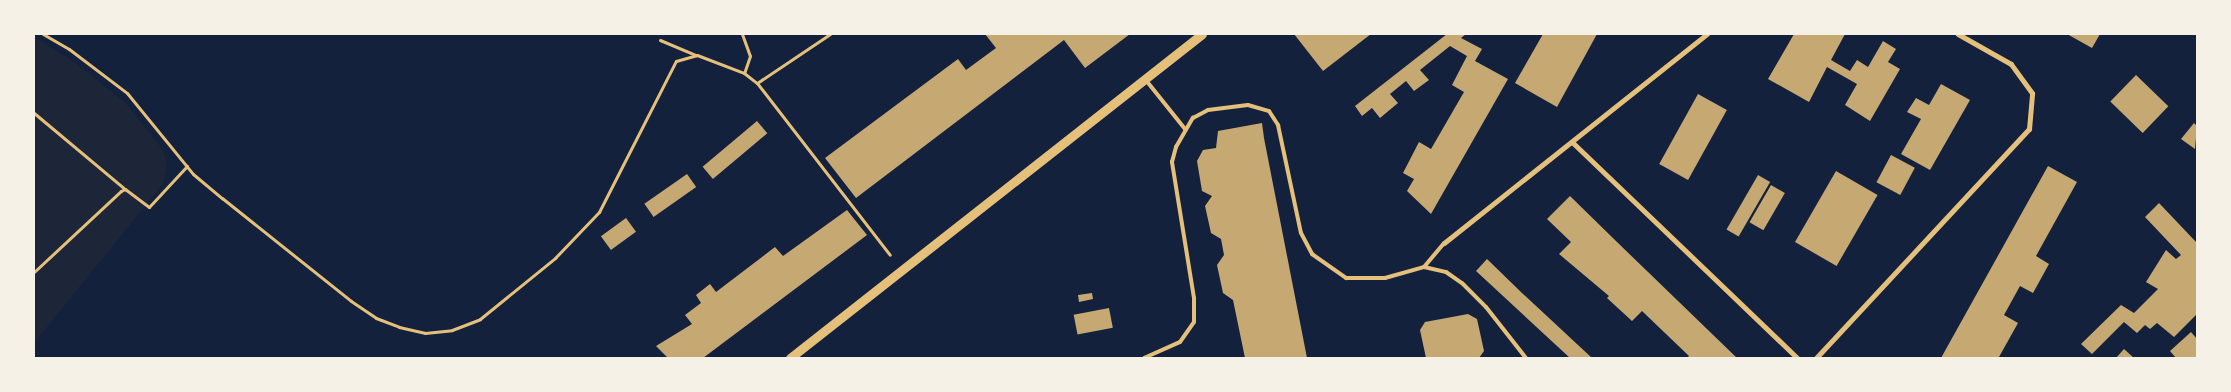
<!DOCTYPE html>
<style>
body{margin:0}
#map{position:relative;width:2231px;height:392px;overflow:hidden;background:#14213d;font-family:Montserrat,sans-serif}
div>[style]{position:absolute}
.green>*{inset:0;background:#1d2539}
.building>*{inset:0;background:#c6a872;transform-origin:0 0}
.path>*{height:3px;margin:-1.5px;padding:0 1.5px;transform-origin:1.5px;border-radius:1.5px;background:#e5c07b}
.service>*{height:4px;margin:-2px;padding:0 2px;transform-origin:2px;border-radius:2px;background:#e5c07b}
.minor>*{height:5px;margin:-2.5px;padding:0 2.5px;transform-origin:2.5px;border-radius:2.5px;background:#e5c07b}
.tertiary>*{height:9px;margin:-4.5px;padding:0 4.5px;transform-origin:4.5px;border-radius:4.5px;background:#e5c07b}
span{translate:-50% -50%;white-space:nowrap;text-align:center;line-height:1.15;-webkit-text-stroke:4px #f6f1e7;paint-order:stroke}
.frame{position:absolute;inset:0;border:35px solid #f6f1e7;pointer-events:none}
</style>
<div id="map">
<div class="green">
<div style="clip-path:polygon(34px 37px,70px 59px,125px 102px,163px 150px,167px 164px,163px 184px,34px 343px)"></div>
</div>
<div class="building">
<div style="clip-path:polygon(985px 34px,1130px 34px,1085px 68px,1064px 40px,856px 198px,825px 158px,958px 59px,966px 70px,996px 48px)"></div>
<div style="clip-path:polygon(1294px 34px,1371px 34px,1323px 71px)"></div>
<div style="clip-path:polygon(1447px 34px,1466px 34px,1461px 38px,1482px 49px,1475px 61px,1508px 79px,1431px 214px,1407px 191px,1414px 179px,1403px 173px,1419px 142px,1431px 149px,1464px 92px,1452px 85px,1467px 56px,1450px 46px,1420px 70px,1429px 80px,1414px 91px,1406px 81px,1390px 94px,1398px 103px,1380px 118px,1372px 108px,1362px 116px,1355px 106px)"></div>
<div style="clip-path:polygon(1543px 34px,1597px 34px,1557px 107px,1515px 83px)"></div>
<div style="clip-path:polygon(1794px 34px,1845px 34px,1831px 60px,1850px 71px,1857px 60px,1868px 67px,1883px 41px,1896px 49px,1888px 62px,1900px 69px,1870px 121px,1845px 105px,1857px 84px,1827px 67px,1809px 102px,1768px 79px)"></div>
<div style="clip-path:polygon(2067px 34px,2100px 34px,2092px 48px)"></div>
<div style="left:2136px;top:75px;width:45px;height:37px;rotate:44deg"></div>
<div style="clip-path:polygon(1941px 84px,1970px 100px,1930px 170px,1901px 154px,1921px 119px,1907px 112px,1916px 98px,1929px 105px)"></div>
<div style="left:1698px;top:94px;width:33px;height:80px;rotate:29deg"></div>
<div style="left:757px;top:121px;width:16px;height:71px;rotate:50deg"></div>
<div style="clip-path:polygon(1262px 123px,1264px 138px,1307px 358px,1245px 358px,1233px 300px,1223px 293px,1217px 265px,1224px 255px,1221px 239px,1211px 233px,1205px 206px,1212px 196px,1202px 191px,1197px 161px,1203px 150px,1216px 148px,1218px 131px)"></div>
<div style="clip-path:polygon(2194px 123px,2197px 126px,2195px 149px,2181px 139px)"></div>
<div style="left:1891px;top:155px;width:27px;height:31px;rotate:28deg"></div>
<div style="clip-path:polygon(2048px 166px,2077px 182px,2036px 256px,2049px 264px,2033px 293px,2020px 286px,2004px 315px,2018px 323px,1999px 357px,1941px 358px)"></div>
<div style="left:1836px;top:171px;width:48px;height:82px;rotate:30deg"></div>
<div style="left:687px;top:174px;width:16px;height:52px;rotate:55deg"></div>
<div style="left:1758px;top:175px;width:14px;height:63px;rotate:30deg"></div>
<div style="left:1771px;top:185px;width:16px;height:43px;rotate:30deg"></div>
<div style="clip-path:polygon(1570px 196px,1617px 242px,1737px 358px,1687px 358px,1689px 356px,1642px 311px,1632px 321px,1607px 298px,1609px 296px,1559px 254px,1571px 242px,1547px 219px)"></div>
<div style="clip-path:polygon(2159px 203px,2197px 243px,2197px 314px,2174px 337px,2157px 323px,2150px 329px,2145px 325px,2137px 333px,2124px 322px,2092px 354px,2081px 344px,2121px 305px,2134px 313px,2158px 289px,2146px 282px,2166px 250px,2176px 259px,2181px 255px,2145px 217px)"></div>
<div style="clip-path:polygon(847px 210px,867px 235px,703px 358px,668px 358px,656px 346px,692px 324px,685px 315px,701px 303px,696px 295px,710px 284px,716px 292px,775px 247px,783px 256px)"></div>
<div style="left:626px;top:218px;width:17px;height:31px;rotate:54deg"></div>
<div style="clip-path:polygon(1487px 259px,1522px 293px,1592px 358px,1570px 358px,1476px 271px)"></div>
<div style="clip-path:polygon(1092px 293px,1093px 299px,1079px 302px,1078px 295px)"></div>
<div style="left:1109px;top:308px;width:20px;height:36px;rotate:79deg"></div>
<div style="clip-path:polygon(1468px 314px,1477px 319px,1484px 351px,1479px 358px,1426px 358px,1420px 330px,1425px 322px)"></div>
<div style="clip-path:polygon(2191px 332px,2197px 339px,2197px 358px,2176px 358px,2170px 351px)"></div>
<div style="clip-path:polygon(2124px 349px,2134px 358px,2116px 358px)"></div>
</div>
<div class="path">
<div style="left:43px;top:34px;width:30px;rotate:30deg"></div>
<div style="left:69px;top:49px;width:73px;rotate:37.2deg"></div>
<div style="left:127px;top:93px;width:104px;rotate:50.8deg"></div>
<div style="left:193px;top:174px;width:38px;rotate:40deg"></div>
<div style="left:222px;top:198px;width:165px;rotate:38.6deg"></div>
<div style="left:351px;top:301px;width:30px;rotate:34deg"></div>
<div style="left:376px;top:318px;width:25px;rotate:21deg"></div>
<div style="left:399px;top:327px;width:27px;rotate:13deg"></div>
<div style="left:425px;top:333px;width:27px;rotate:-6deg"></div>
<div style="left:452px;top:330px;width:30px;rotate:-21deg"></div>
<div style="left:480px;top:319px;width:97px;rotate:-39.1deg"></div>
<div style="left:555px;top:258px;width:64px;rotate:-46.3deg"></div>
<div style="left:599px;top:212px;width:169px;rotate:-63deg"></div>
<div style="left:676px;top:61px;width:22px;rotate:-16deg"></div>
<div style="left:697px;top:55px;width:50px;rotate:21deg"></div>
<div style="left:744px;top:73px;width:16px;rotate:38deg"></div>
<div style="left:757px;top:83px;width:217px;rotate:52.3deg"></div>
<div style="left:742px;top:34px;width:23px;rotate:70deg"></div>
<div style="left:750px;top:56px;width:18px;rotate:109deg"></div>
<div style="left:660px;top:40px;width:39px;rotate:23deg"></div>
<div style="left:757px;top:83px;width:88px;rotate:-33.9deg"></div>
<div style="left:34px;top:113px;width:119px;rotate:39.9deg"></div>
<div style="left:34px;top:272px;width:119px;rotate:-43deg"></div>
<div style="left:121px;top:191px;width:4px;rotate:-27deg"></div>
<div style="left:125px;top:189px;width:30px;rotate:37deg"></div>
<div style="left:149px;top:207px;width:56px;rotate:-47.2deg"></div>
</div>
<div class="service">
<div style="left:1145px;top:79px;width:64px;rotate:51.3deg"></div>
<div style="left:1424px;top:267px;width:31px;rotate:-50deg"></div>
<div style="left:1144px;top:358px;width:39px;rotate:-24deg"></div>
<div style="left:1180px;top:342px;width:24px;rotate:-55deg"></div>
<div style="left:1194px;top:322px;width:24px;rotate:-90deg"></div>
<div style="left:1194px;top:298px;width:138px;rotate:-99.2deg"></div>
<div style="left:1172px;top:162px;width:16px;rotate:-75deg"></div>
<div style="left:1176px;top:147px;width:34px;rotate:-60deg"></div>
<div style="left:1193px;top:118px;width:17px;rotate:-28deg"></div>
<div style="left:1208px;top:110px;width:40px;rotate:-7.1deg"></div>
<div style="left:1248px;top:105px;width:22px;rotate:16deg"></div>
<div style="left:1269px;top:111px;width:17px;rotate:57deg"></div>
<div style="left:1278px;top:125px;width:110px;rotate:78deg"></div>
<div style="left:1301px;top:233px;width:24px;rotate:62deg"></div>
<div style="left:1312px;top:254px;width:42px;rotate:35.2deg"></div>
<div style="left:1346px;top:278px;width:39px"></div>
<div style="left:1385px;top:278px;width:41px;rotate:-15.8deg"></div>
<div style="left:1424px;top:267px;width:23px;rotate:13deg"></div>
<div style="left:1446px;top:272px;width:19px;rotate:35deg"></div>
<div style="left:1462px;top:283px;width:34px;rotate:45deg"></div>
<div style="left:1486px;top:307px;width:65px;rotate:51.9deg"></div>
</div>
<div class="minor">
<div style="left:1572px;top:142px;width:312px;rotate:43.8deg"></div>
<div style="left:1444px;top:243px;width:336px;rotate:-38.5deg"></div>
<div style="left:1816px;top:358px;width:313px;rotate:-47.1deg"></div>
<div style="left:2029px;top:129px;width:36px;rotate:-85deg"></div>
<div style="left:2032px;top:93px;width:36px;rotate:-126deg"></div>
<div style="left:2011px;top:64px;width:61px;rotate:-150.5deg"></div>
</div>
<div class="tertiary">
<div style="left:790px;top:358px;width:524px;rotate:-38.18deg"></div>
</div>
<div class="frame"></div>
</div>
